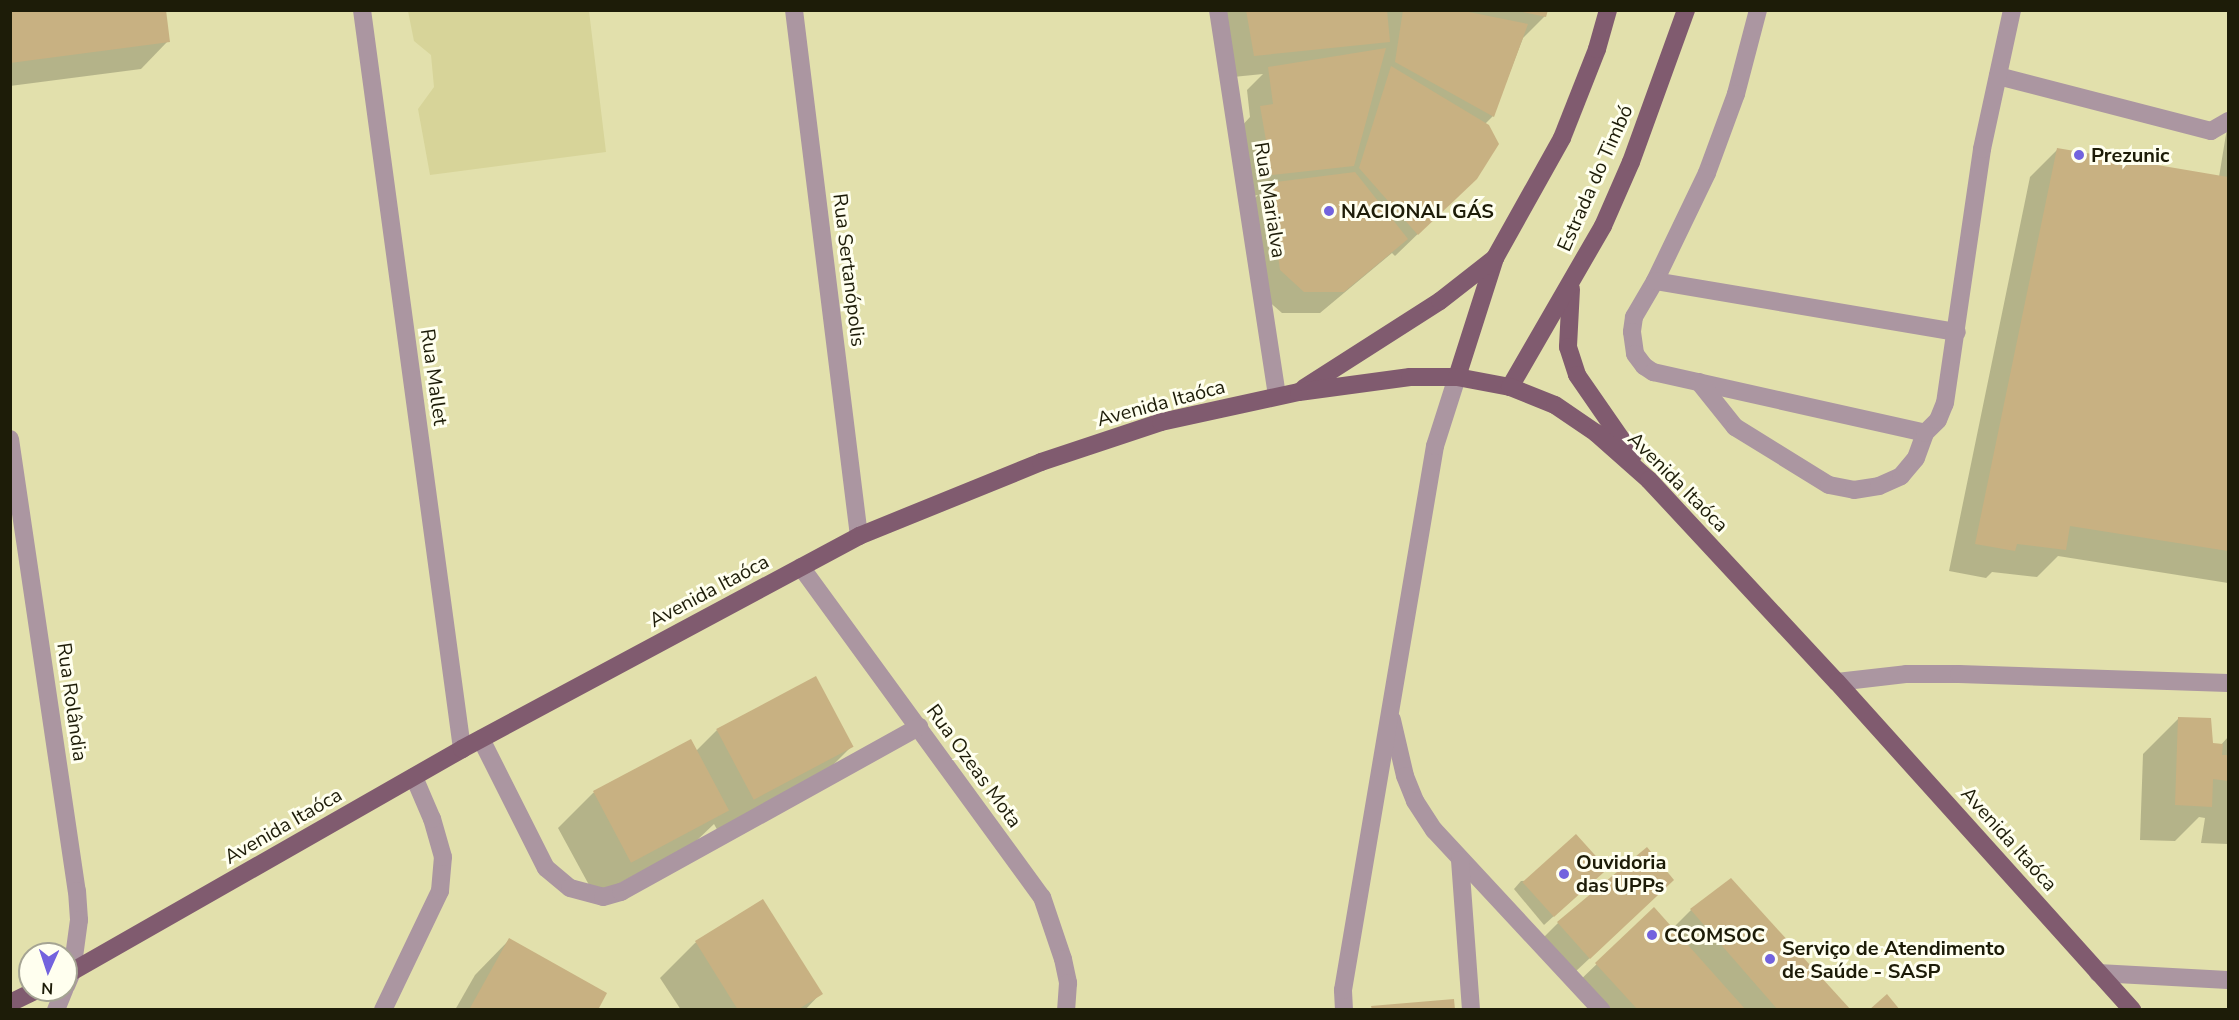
<!DOCTYPE html>
<meta charset="utf-8">
<style>
body{margin:0}
#map{position:relative;width:2239px;height:1020px;overflow:hidden;background:#e2e0ac;font-family:"Nunito Sans",sans-serif}
div>[style]{position:absolute}
.built>*{inset:0;background:#d7d499}
.shadow>*{inset:0;background:#0003}
.building>*{inset:0;background:#c8b182;transform-origin:0 0}
.minor>*{height:18px;margin:-9px;padding:0 9px;transform-origin:9px;border-radius:9px;background:#ab96a1}
.major>*{height:18px;margin:-9px;padding:0 9px;transform-origin:9px;border-radius:9px;background:#805b6f}
.dots>*{width:16px;height:16px;translate:-50% -50%;box-sizing:border-box;border:3px solid #ffffef;border-radius:50%}
span{translate:-50% -50%;white-space:nowrap;text-align:center;line-height:1.15;-webkit-text-stroke:6px #ffffef;paint-order:stroke}
.poi-label{font-size:20px;color:#1d1c08;font-weight:700}
.left{translate:0 -50%;text-align:left}
.street-label{font-size:20px;color:#1d1c08}
.frame{position:absolute;inset:0;border:12px solid #1d1c08;pointer-events:none}
.north{position:absolute;left:18px;top:942px;width:60px;height:60px;box-sizing:border-box;background:#ffffef;border:2px solid #a5a493;border-radius:50%;rotate:183deg;font-size:16px;font-weight:700;line-height:24px;text-align:center;color:#1d1c08}
.north::after{content:'';display:block;margin:auto;width:21px;height:27px;background:#7363de;clip-path:polygon(50% 0,100% 100%,50% 72%,0 100%)}
</style>
<div id="map">
<div class="built">
<div style="clip-path:polygon(408px 11px,589px 11px,606px 152px,430px 175px,418px 109px,434px 87px,431px 55px,414px 41px)"></div>
</div>
<div class="shadow">
<div style="clip-path:polygon(10px 10px,168px 41px,141px 69px,10px 86px)"></div>
<div style="clip-path:polygon(1221px 10px,1546px 10px,1545px 16px,1523px 38px,1493px 116px,1485px 124px,1453px 200px,1395px 256px,1392px 253px,1320px 313px,1282px 313px,1258px 292px,1247px 206px,1258px 195px,1251px 196px,1239px 129px,1250px 117px,1247px 90px,1263px 74px,1233px 77px)"></div>
<div style="clip-path:polygon(2228px 122px,2228px 583px,2058px 556px,2037px 577px,1992px 572px,1986px 578px,1949px 571px,2030px 177px,2057px 150px,2219px 177px)"></div>
<div style="clip-path:polygon(2178px 719px,2211px 745px,2220px 746px,2228px 737px,2228px 844px,2201px 843px,2205px 818px,2199px 817px,2175px 841px,2140px 840px,2143px 754px)"></div>
<div style="clip-path:polygon(717px 730px,852px 746px,817px 781px,719px 833px,714px 824px,692px 845px,595px 896px,558px 828px,593px 793px,691px 741px,696px 751px)"></div>
<div style="clip-path:polygon(1598px 876px,1544px 925px,1514px 889px,1521px 881px)"></div>
<div style="clip-path:polygon(1731px 880px,1849px 1010px,1596px 1010px,1574px 986px,1654px 909px,1672px 929px,1691px 910px)"></div>
<div style="clip-path:polygon(1657px 895px,1574px 973px,1543px 938px,1558px 923px)"></div>
<div style="clip-path:polygon(763px 901px,821px 993px,805px 1010px,681px 1010px,660px 978px,695px 943px)"></div>
<div style="clip-path:polygon(510px 939px,596px 1010px,455px 1010px,475px 975px)"></div>
</div>
<div class="building">
<div style="clip-path:polygon(10px 10px,166px 10px,170px 42px,10px 63px)"></div>
<div style="clip-path:polygon(1246px 10px,1387px 10px,1390px 42px,1254px 56px)"></div>
<div style="clip-path:polygon(1403px 10px,1459px 10px,1528px 24px,1494px 117px,1395px 62px)"></div>
<div style="clip-path:polygon(1514px 10px,1548px 10px,1546px 17px)"></div>
<div style="clip-path:polygon(1386px 48px,1354px 166px,1272px 175px,1260px 106px,1273px 104px,1268px 67px)"></div>
<div style="clip-path:polygon(1391px 66px,1489px 125px,1499px 144px,1477px 179px,1418px 235px,1359px 168px)"></div>
<div style="clip-path:polygon(2057px 148px,2228px 177px,2228px 551px,2070px 526px,2066px 550px,2017px 544px,2015px 551px,1975px 544px)"></div>
<div style="clip-path:polygon(1355px 172px,1408px 239px,1344px 292px,1304px 292px,1280px 270px,1268px 183px)"></div>
<div style="left:816px;top:676px;width:80px;height:113px;rotate:62deg"></div>
<div style="clip-path:polygon(2178px 717px,2211px 718px,2213px 743px,2223px 744px,2222px 755px,2228px 755px,2228px 781px,2213px 779px,2212px 807px,2175px 805px)"></div>
<div style="left:691px;top:739px;width:81px;height:111px;rotate:62deg"></div>
<div style="left:1576px;top:834px;width:47px;height:72px;rotate:48deg"></div>
<div style="clip-path:polygon(1647px 847px,1674px 880px,1590px 959px,1557px 922px)"></div>
<div style="clip-path:polygon(1731px 878px,1851px 1010px,1778px 1010px,1690px 909px)"></div>
<div style="clip-path:polygon(763px 899px,823px 994px,797px 1010px,738px 1010px,695px 941px)"></div>
<div style="clip-path:polygon(1654px 907px,1746px 1010px,1638px 1010px,1595px 963px)"></div>
<div style="clip-path:polygon(509px 938px,607px 993px,598px 1010px,470px 1008px)"></div>
<div style="clip-path:polygon(1887px 994px,1900px 1010px,1869px 1010px)"></div>
<div style="clip-path:polygon(1454px 999px,1455px 1010px,1372px 1010px,1371px 1006px)"></div>
</div>
<div class="minor">
<div style="left:362px;top:10px;width:746px;rotate:82.29deg"></div>
<div style="left:794px;top:10px;width:530px;rotate:82.96deg"></div>
<div style="left:1218px;top:10px;width:390px;rotate:81.3deg"></div>
<div style="left:1758px;top:10px;width:87px;rotate:104.7deg"></div>
<div style="left:1736px;top:94px;width:84px;rotate:110.2deg"></div>
<div style="left:1707px;top:173px;width:120px;rotate:115.7deg"></div>
<div style="left:1655px;top:281px;width:42px;rotate:120.3deg"></div>
<div style="left:1634px;top:317px;width:15px;rotate:98deg"></div>
<div style="left:1632px;top:332px;width:22px;rotate:82deg"></div>
<div style="left:1635px;top:354px;width:15px;rotate:53deg"></div>
<div style="left:1644px;top:366px;width:11px;rotate:34deg"></div>
<div style="left:1653px;top:372px;width:279px;rotate:12.6deg"></div>
<div style="left:1998px;top:76px;width:220px;rotate:14.5deg"></div>
<div style="left:2211px;top:131px;width:20px;rotate:-30deg"></div>
<div style="left:1655px;top:281px;width:306px;rotate:9.6deg"></div>
<div style="left:1699px;top:382px;width:58px;rotate:51.3deg"></div>
<div style="left:1735px;top:427px;width:110px;rotate:31.7deg"></div>
<div style="left:1829px;top:485px;width:25px;rotate:11deg"></div>
<div style="left:1854px;top:490px;width:25px;rotate:-9deg"></div>
<div style="left:1879px;top:486px;width:24px;rotate:-24deg"></div>
<div style="left:1901px;top:476px;width:23px;rotate:-50deg"></div>
<div style="left:1916px;top:458px;width:27px;rotate:-70deg"></div>
<div style="left:1925px;top:433px;width:18px;rotate:-45deg"></div>
<div style="left:1938px;top:420px;width:18px;rotate:-68deg"></div>
<div style="left:1945px;top:403px;width:257px;rotate:-81.7deg"></div>
<div style="left:1982px;top:149px;width:142px;rotate:-77.8deg"></div>
<div style="left:10px;top:439px;width:457px;rotate:81.6deg"></div>
<div style="left:77px;top:891px;width:29px;rotate:86deg"></div>
<div style="left:79px;top:920px;width:52px;rotate:97.7deg"></div>
<div style="left:72px;top:972px;width:15px;rotate:113deg"></div>
<div style="left:801px;top:567px;width:409px;rotate:53.9deg"></div>
<div style="left:1042px;top:897px;width:65px;rotate:71.3deg"></div>
<div style="left:1063px;top:959px;width:25px;rotate:78deg"></div>
<div style="left:1068px;top:983px;width:27px;rotate:94deg"></div>
<div style="left:1837px;top:682px;width:69px;rotate:-6.6deg"></div>
<div style="left:1906px;top:674px;width:53px"></div>
<div style="left:1959px;top:674px;width:269px;rotate:1.9deg"></div>
<div style="left:1392px;top:720px;width:57px;rotate:76.9deg"></div>
<div style="left:1405px;top:776px;width:27px;rotate:68deg"></div>
<div style="left:1415px;top:801px;width:35px;rotate:57deg"></div>
<div style="left:1434px;top:830px;width:246px;rotate:47.1deg"></div>
<div style="left:481px;top:739px;width:144px;rotate:63.3deg"></div>
<div style="left:546px;top:868px;width:31px;rotate:40deg"></div>
<div style="left:570px;top:888px;width:34px;rotate:15deg"></div>
<div style="left:603px;top:897px;width:19px;rotate:-16deg"></div>
<div style="left:621px;top:892px;width:341px;rotate:-29deg"></div>
<div style="left:1460px;top:860px;width:150px;rotate:85.8deg"></div>
<div style="left:2098px;top:973px;width:130px;rotate:3.1deg"></div>
<div style="left:56px;top:1010px;width:22px;rotate:-68deg"></div>
<div style="left:383px;top:1010px;width:132px;rotate:-64.4deg"></div>
<div style="left:440px;top:891px;width:34px;rotate:-85deg"></div>
<div style="left:443px;top:857px;width:40px;rotate:-106deg"></div>
<div style="left:432px;top:819px;width:46px;rotate:-113.2deg"></div>
<div style="left:1344px;top:1010px;width:20px;rotate:-93deg"></div>
<div style="left:1343px;top:990px;width:552px;rotate:-80.4deg"></div>
<div style="left:1435px;top:446px;width:72px;rotate:-72.3deg"></div>
</div>
<div class="major">
<div style="left:1571px;top:289px;width:58px;rotate:93deg"></div>
<div style="left:1568px;top:347px;width:29px;rotate:72deg"></div>
<div style="left:1577px;top:375px;width:98px;rotate:55.3deg"></div>
<div style="left:1457px;top:377px;width:125px;rotate:-72.3deg"></div>
<div style="left:1495px;top:258px;width:137px;rotate:-60.8deg"></div>
<div style="left:1562px;top:138px;width:96px;rotate:-68.5deg"></div>
<div style="left:1597px;top:49px;width:41px;rotate:-74.2deg"></div>
<div style="left:1510px;top:387px;width:186px;rotate:-60deg"></div>
<div style="left:1603px;top:226px;width:70px;rotate:-66.4deg"></div>
<div style="left:1631px;top:162px;width:162px;rotate:-70.1deg"></div>
<div style="left:1304px;top:388px;width:161px;rotate:-32.6deg"></div>
<div style="left:1440px;top:301px;width:70px;rotate:-38deg"></div>
<div style="left:66px;top:975px;width:456px;rotate:-29.7deg"></div>
<div style="left:462px;top:749px;width:451px;rotate:-28.2deg"></div>
<div style="left:859px;top:536px;width:196px;rotate:-22.1deg"></div>
<div style="left:1041px;top:462px;width:126px;rotate:-18.4deg"></div>
<div style="left:1161px;top:422px;width:141px;rotate:-12.3deg"></div>
<div style="left:1299px;top:392px;width:112px;rotate:-7.7deg"></div>
<div style="left:1410px;top:377px;width:47px"></div>
<div style="left:1457px;top:377px;width:54px;rotate:10.7deg"></div>
<div style="left:1510px;top:387px;width:48px;rotate:21.8deg"></div>
<div style="left:1555px;top:405px;width:50px;rotate:34.3deg"></div>
<div style="left:1596px;top:433px;width:71px;rotate:41.6deg"></div>
<div style="left:1649px;top:480px;width:276px;rotate:47.1deg"></div>
<div style="left:1837px;top:682px;width:441px;rotate:48deg"></div>
<div style="left:10px;top:1003px;width:30px;rotate:-26deg"></div>
</div>
<div class="dots">
<div style="left:2079px;top:155px;background:#7363de"></div>
<div style="left:1329px;top:211px;background:#7363de"></div>
<div style="left:1564px;top:874px;background:#7363de"></div>
<div style="left:1652px;top:935px;background:#7363de"></div>
<div style="left:1770px;top:959px;background:#7363de"></div>
</div>
<div class="poi-label">
<span class="left" style="left:2091px;top:155px">Prezunic</span>
<span class="left" style="left:1341px;top:211px">NACIONAL GÁS</span>
<span class="left" style="left:1576px;top:874px">Ouvidoria<br>das UPPs</span>
<span class="left" style="left:1664px;top:935px">CCOMSOC</span>
<span class="left" style="left:1782px;top:960px">Serviço de Atendimento<br>de Saúde - SASP</span>
</div>
<div class="street-label">
<span style="left:1595px;top:178px;rotate:-66deg">Estrada do Timbó</span>
<span style="left:1270px;top:200px;rotate:81deg">Rua Marialva</span>
<span style="left:849px;top:270px;rotate:83deg">Rua Sertanópolis</span>
<span style="left:434px;top:377px;rotate:82deg">Rua Mallet</span>
<span style="left:1161px;top:403px;rotate:-15deg">Avenida Itaóca</span>
<span style="left:1678px;top:482px;rotate:45deg">Avenida Itaóca</span>
<span style="left:709px;top:591px;rotate:-28deg">Avenida Itaóca</span>
<span style="left:72px;top:702px;rotate:82deg">Rua Rolândia</span>
<span style="left:974px;top:766px;rotate:54deg">Rua Ozeas Mota</span>
<span style="left:283px;top:826px;rotate:-30deg">Avenida Itaóca</span>
<span style="left:2009px;top:839px;rotate:48deg">Avenida Itaóca</span>
</div>
<div class="frame"></div>
<div class="north">N</div>
</div>
